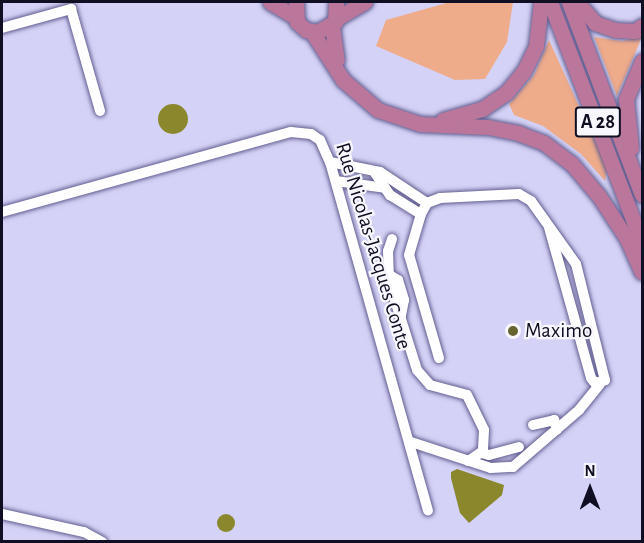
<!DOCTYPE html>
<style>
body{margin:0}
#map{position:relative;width:644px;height:543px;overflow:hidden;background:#d4d2f6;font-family:"Alegreya Sans",sans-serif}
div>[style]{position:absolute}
.green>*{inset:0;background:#efac8b}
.water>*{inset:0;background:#8b872d}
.round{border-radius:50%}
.roads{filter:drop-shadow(0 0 2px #625e91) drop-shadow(0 0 2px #625e91)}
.minor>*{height:10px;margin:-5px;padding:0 5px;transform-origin:5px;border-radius:5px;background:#fff}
.highway>*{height:15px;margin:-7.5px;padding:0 7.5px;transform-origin:7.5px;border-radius:7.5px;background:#ba779b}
.dots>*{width:16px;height:16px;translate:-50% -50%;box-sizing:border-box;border:3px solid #f7f7fd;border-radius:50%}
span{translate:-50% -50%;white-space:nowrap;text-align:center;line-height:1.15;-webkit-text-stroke:4.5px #f7f7fd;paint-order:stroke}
.shield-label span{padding:2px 4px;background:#f7f7fd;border:2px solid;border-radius:4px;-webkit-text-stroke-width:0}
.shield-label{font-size:20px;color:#100e22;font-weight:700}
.street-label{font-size:21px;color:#100e22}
.poi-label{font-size:21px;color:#100e22}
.left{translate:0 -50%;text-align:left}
.frame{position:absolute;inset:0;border:3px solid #100e22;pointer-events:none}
.north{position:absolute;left:560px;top:459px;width:60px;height:60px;-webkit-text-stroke:4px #f7f7fd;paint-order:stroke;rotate:0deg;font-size:16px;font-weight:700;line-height:24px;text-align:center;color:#100e22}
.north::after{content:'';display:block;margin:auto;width:21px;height:27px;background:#100e22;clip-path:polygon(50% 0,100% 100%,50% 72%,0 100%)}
</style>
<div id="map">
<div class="green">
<div style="clip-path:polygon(450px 2px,513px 2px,507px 42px,485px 79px,455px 80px,376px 46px,386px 20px)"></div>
<div style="clip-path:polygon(594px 37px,622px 41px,642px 37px,617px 96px)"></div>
<div style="clip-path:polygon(549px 40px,607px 168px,605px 181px,581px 154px,543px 126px,514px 115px,509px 104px,534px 75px)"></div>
</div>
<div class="water">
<div class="round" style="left:158px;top:104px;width:30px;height:30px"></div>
<div style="clip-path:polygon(457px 469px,504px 485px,502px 495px,469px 523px,460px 513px,451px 478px,451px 472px)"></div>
<div class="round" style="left:217px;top:514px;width:18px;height:18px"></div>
</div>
<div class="roads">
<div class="minor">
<div style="left:2px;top:28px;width:72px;rotate:-15.4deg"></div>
<div style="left:71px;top:9px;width:106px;rotate:74.1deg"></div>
<div style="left:330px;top:162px;width:51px;rotate:11.3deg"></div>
<div style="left:380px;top:172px;width:56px;rotate:33.4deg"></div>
<div style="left:375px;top:173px;width:27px;rotate:56deg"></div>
<div style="left:390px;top:195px;width:36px;rotate:32deg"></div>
<div style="left:336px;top:181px;width:49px;rotate:8.1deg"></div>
<div style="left:2px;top:212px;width:300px;rotate:-15.5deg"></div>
<div style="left:291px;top:132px;width:20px;rotate:6deg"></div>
<div style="left:311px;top:134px;width:11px;rotate:34deg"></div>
<div style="left:320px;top:140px;width:24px;rotate:66deg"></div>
<div style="left:330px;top:162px;width:362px;rotate:74.3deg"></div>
<div style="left:392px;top:239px;width:13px;rotate:108deg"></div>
<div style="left:388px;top:251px;width:30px;rotate:88deg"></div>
<div style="left:389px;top:281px;width:93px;rotate:72.5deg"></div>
<div style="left:417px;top:370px;width:20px;rotate:49deg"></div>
<div style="left:430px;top:385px;width:38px;rotate:15deg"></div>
<div style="left:467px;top:395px;width:39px;rotate:64deg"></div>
<div style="left:484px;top:430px;width:21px;rotate:93deg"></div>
<div style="left:483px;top:451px;width:18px;rotate:146deg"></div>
<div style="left:388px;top:274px;width:12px;rotate:31deg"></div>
<div style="left:398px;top:280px;width:21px;rotate:73deg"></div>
<div style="left:404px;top:300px;width:20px;rotate:101deg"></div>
<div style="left:439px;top:358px;width:107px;rotate:-106.2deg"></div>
<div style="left:409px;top:255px;width:43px;rotate:-73.7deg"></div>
<div style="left:421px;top:214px;width:13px;rotate:-61deg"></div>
<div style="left:427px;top:203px;width:14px;rotate:-21deg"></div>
<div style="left:440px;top:198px;width:79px;rotate:-2.9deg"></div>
<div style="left:519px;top:194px;width:14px;rotate:30deg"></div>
<div style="left:531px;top:201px;width:77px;rotate:54.5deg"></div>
<div style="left:576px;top:264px;width:120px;rotate:76deg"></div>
<div style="left:605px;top:380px;width:10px;rotate:163deg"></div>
<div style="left:595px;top:383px;width:6px;rotate:-129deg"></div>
<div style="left:591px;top:378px;width:156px;rotate:-105.6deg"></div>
<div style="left:533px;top:425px;width:22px;rotate:-13deg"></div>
<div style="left:554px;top:420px;width:10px;rotate:73deg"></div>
<div style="left:411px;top:442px;width:84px;rotate:18deg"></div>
<div style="left:491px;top:468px;width:22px;rotate:-3deg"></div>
<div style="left:513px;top:467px;width:87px;rotate:-40.8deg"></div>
<div style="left:579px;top:410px;width:33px;rotate:-51deg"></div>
<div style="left:481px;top:453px;width:8px;rotate:14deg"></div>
<div style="left:489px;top:455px;width:31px;rotate:-15deg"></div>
<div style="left:2px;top:514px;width:84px;rotate:12.4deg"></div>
<div style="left:84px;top:532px;width:21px;rotate:29deg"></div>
</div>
<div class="highway">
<div style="left:270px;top:2px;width:29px;rotate:31deg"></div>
<div style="left:296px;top:2px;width:20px;rotate:87deg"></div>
<div style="left:297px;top:22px;width:12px;rotate:42deg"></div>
<div style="left:306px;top:30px;width:11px;rotate:10deg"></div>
<div style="left:317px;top:32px;width:21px;rotate:-29deg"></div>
<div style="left:335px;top:22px;width:20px;rotate:-87deg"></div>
<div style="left:550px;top:2px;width:258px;rotate:69.1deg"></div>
<div style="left:569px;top:2px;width:206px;rotate:69.3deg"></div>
<div style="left:577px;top:2px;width:28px;rotate:49deg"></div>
<div style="left:595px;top:23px;width:21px;rotate:19deg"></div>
<div style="left:615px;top:30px;width:20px;rotate:3deg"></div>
<div style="left:635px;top:31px;width:9px;rotate:-36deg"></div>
<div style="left:337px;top:18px;width:32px;rotate:-30deg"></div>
<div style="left:332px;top:26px;width:34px;rotate:82deg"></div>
<div style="left:312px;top:32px;width:57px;rotate:57.1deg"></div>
<div style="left:343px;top:80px;width:46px;rotate:40.6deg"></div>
<div style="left:378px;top:110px;width:44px;rotate:18.4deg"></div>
<div style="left:420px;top:124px;width:68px;rotate:2.5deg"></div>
<div style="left:488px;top:127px;width:31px;rotate:11deg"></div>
<div style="left:518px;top:133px;width:28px;rotate:21deg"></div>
<div style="left:544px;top:143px;width:34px;rotate:37deg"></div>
<div style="left:571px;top:163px;width:43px;rotate:49.7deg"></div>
<div style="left:599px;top:196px;width:51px;rotate:56.9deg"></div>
<div style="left:627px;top:239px;width:36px;rotate:66deg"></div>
<div style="left:443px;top:120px;width:41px;rotate:-15.8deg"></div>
<div style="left:482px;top:109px;width:29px;rotate:-34deg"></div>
<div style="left:506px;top:93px;width:28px;rotate:-51deg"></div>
<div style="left:524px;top:71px;width:28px;rotate:-64deg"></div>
<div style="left:536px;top:46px;width:44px;rotate:-83.5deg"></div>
<div style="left:631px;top:148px;width:49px;rotate:-95.8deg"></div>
<div style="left:626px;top:99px;width:41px;rotate:-67.2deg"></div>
</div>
</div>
<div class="dots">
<div style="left:513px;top:331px;background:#666531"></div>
</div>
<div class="shield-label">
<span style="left:598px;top:122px">A 28</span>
</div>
<div class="street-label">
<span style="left:373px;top:246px;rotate:73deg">Rue Nicolas-Jacques Conte</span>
</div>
<div class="poi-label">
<span class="left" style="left:525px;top:331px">Maximo</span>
</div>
<div class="frame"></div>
<div class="north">N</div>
</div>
